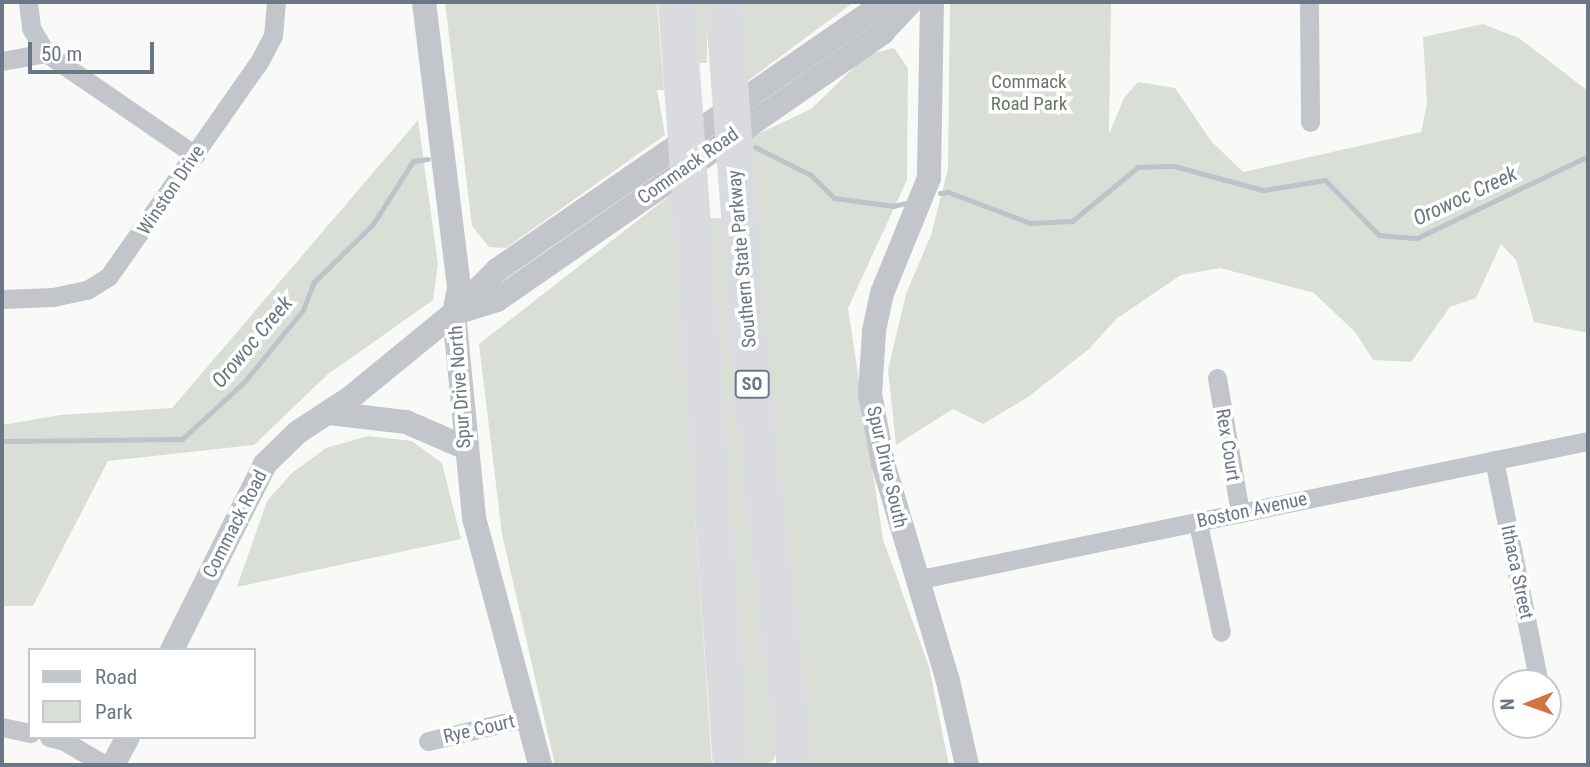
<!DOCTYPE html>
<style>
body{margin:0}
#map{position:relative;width:1590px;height:767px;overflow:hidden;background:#f9faf8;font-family:"Roboto Condensed",sans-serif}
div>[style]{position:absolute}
.green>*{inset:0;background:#d9ded7;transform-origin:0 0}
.stream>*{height:5px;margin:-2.5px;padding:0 2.5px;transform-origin:2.5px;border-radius:2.5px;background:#bbc4c9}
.minor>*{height:19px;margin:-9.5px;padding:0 9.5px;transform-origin:9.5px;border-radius:9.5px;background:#c2c5c9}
.tertiary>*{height:24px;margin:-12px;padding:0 12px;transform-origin:12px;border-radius:12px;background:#c2c5c9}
.motorway>*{height:37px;margin:-18.5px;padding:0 18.5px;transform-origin:18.5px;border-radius:18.5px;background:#d9dbdf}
span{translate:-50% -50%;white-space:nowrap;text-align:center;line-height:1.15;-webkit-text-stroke:7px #fff;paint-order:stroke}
.shield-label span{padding:2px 5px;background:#fff;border:2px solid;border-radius:5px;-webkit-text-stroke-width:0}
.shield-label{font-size:18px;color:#6c7786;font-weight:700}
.park-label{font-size:19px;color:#677866}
.street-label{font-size:19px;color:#6c7786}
.water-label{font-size:21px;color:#677780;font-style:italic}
.frame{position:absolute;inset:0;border:4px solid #6c7786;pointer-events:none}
.legend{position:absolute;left:28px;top:648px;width:228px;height:91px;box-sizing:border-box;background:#fff;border:2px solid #c4c9cf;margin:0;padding:9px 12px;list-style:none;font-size:21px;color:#6c7786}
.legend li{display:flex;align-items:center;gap:14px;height:35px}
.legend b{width:35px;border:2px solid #c4c9cf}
.north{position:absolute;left:1492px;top:669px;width:70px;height:70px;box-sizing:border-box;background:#fff;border:2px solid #c4c9cf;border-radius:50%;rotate:269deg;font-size:19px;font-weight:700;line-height:28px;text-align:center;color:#6c7786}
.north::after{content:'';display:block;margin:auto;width:24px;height:32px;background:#d3733f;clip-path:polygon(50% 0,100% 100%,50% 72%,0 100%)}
.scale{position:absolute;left:28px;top:42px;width:126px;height:32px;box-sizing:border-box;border:4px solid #6c7786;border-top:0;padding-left:9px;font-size:21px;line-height:24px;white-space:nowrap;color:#6c7786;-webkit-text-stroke:5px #fff;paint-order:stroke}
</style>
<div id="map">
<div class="green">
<div style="clip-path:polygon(445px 2px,657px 2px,664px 90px,657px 90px,665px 135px,506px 248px,489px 247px,472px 226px)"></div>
<div style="left:689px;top:2px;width:18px;height:61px"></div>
<div style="clip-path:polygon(736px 2px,854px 2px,742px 85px)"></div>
<div style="clip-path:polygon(950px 2px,1111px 2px,1109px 134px,1124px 98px,1138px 82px,1175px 88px,1211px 141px,1243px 172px,1421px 132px,1427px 104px,1423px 37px,1483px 24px,1519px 38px,1588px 91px,1588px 333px,1534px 322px,1516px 260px,1501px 244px,1476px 298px,1450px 307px,1411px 362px,1373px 360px,1355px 332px,1314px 293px,1220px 268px,1181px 275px,1116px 319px,1089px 349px,1028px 397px,983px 424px,953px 409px,896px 445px,888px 370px,906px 294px,931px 235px,948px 169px)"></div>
<div style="clip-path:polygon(894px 48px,908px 68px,907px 180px,848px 308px,883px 539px,929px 667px,949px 765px,808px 765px,771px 460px,747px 139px,811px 109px,867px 55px)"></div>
<div style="clip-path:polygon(418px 120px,438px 264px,433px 300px,327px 375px,254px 445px,108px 461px,33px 606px,2px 606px,2px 425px,60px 415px,172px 408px)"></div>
<div style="clip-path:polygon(673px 193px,712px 765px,555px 765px,502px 534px,479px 344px)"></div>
<div style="clip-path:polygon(722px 218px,777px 751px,773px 761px,761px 765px,750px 764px,742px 755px,704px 219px)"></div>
<div style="clip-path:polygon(368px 436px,412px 441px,442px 463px,461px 539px,237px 587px,267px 501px,292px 473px,326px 448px)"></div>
</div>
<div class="stream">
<div style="left:755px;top:147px;width:63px;rotate:26.6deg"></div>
<div style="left:811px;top:175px;width:33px;rotate:45deg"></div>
<div style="left:834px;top:198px;width:60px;rotate:7.7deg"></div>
<div style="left:893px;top:206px;width:17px;rotate:-13deg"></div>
<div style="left:940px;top:193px;width:8px;rotate:-7deg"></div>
<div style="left:948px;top:192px;width:88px;rotate:20.7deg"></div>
<div style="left:1030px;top:223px;width:42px;rotate:-2.7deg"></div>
<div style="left:1072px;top:221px;width:85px;rotate:-39.3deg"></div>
<div style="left:1138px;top:167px;width:36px;rotate:-2deg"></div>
<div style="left:1174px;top:166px;width:92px;rotate:15.1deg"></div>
<div style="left:1263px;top:190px;width:63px;rotate:-9.2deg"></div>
<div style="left:1325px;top:180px;width:77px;rotate:45.5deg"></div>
<div style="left:1379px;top:235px;width:38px;rotate:5deg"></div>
<div style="left:1417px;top:238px;width:190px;rotate:-25.6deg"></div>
<div style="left:2px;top:441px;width:180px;rotate:-0.6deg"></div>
<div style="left:182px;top:439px;width:86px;rotate:-42.6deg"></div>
<div style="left:245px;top:381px;width:92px;rotate:-50.8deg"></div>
<div style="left:303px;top:310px;width:30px;rotate:-69deg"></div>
<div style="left:314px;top:282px;width:83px;rotate:-44.5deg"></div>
<div style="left:373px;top:224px;width:75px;rotate:-57.6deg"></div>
<div style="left:413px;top:161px;width:15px;rotate:-8deg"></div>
</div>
<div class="minor">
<div style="left:28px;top:2px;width:26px;rotate:83deg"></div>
<div style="left:31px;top:28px;width:29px;rotate:59deg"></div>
<div style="left:46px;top:53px;width:181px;rotate:34.4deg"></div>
<div style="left:1309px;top:2px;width:120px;rotate:89.5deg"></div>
<div style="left:2px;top:61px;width:45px;rotate:-10.3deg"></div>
<div style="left:2px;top:299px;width:51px;rotate:-2.2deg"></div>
<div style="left:53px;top:297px;width:35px;rotate:-12deg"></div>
<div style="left:87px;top:290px;width:26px;rotate:-32deg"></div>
<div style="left:109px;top:276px;width:261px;rotate:-55deg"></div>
<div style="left:259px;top:62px;width:30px;rotate:-62deg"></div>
<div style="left:273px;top:36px;width:34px;rotate:-85deg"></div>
<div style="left:1217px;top:378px;width:136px;rotate:80.3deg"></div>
<div style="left:1494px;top:460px;width:227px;rotate:78.6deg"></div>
<div style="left:1198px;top:523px;width:111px;rotate:78.1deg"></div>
<div style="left:916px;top:580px;width:686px;rotate:-11.69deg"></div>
<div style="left:2px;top:727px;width:29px;rotate:12deg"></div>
<div style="left:49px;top:737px;width:16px;rotate:15deg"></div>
<div style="left:64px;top:741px;width:48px;rotate:30.3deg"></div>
<div style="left:428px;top:741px;width:104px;rotate:-13.4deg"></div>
</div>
<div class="tertiary">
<div style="left:424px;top:2px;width:288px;rotate:83deg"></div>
<div style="left:459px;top:288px;width:25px;rotate:101deg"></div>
<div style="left:454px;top:313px;width:206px;rotate:84.4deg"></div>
<div style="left:474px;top:518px;width:256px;rotate:75deg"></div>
<div style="left:932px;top:2px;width:176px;rotate:91deg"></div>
<div style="left:929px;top:178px;width:124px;rotate:112.2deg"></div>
<div style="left:882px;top:293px;width:40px;rotate:102deg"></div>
<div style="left:874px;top:332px;width:62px;rotate:93.7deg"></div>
<div style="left:870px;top:394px;width:70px;rotate:79.3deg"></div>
<div style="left:883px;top:463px;width:227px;rotate:73.4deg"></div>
<div style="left:948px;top:681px;width:86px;rotate:77.3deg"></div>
<div style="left:458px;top:312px;width:41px;rotate:-17.1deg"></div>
<div style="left:497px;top:300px;width:469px;rotate:-34.7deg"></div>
<div style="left:882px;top:33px;width:42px;rotate:-46.9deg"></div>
<div style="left:329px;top:413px;width:78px;rotate:6.7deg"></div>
<div style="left:406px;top:422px;width:63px;rotate:23.3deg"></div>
<div style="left:172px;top:650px;width:208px;rotate:-63.4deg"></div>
<div style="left:265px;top:464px;width:46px;rotate:-44.1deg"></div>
<div style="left:298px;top:432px;width:62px;rotate:-33.2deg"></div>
<div style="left:350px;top:398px;width:134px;rotate:-39.3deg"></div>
<div style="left:454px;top:313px;width:61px;rotate:-45deg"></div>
<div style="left:497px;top:270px;width:472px;rotate:-34.6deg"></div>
<div style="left:113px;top:765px;width:32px;rotate:-62deg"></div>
</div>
<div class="motorway">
<div style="left:676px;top:2px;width:765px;rotate:85.88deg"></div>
<div style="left:723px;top:2px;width:411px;rotate:85.7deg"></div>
<div style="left:754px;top:412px;width:355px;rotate:83.4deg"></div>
</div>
<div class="shield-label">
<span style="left:752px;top:384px">SO</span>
</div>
<div class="park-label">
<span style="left:1029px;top:93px">Commack<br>Road Park</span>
</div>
<div class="street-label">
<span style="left:688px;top:166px;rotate:-35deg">Commack Road</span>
<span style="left:171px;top:190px;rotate:-56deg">Winston Drive</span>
<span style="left:742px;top:259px;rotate:-95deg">Southern State Parkway</span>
<span style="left:460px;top:387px;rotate:-94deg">Spur Drive North</span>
<span style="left:1228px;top:445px;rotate:81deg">Rex Court</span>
<span style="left:887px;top:467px;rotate:77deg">Spur Drive South</span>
<span style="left:1252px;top:510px;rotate:-12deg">Boston Avenue</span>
<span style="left:235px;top:524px;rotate:-63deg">Commack Road</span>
<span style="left:1517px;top:572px;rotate:78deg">Ithaca Street</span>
<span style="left:479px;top:729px;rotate:-13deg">Rye Court</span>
</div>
<div class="water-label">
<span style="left:1465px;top:196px;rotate:-25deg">Orowoc Creek</span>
<span style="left:252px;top:342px;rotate:-50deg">Orowoc Creek</span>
</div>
<div class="frame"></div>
<ul class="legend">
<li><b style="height:9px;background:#c2c5c9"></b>Road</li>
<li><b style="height:19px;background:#d9ded7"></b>Park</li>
</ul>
<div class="north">N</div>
<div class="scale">50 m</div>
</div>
